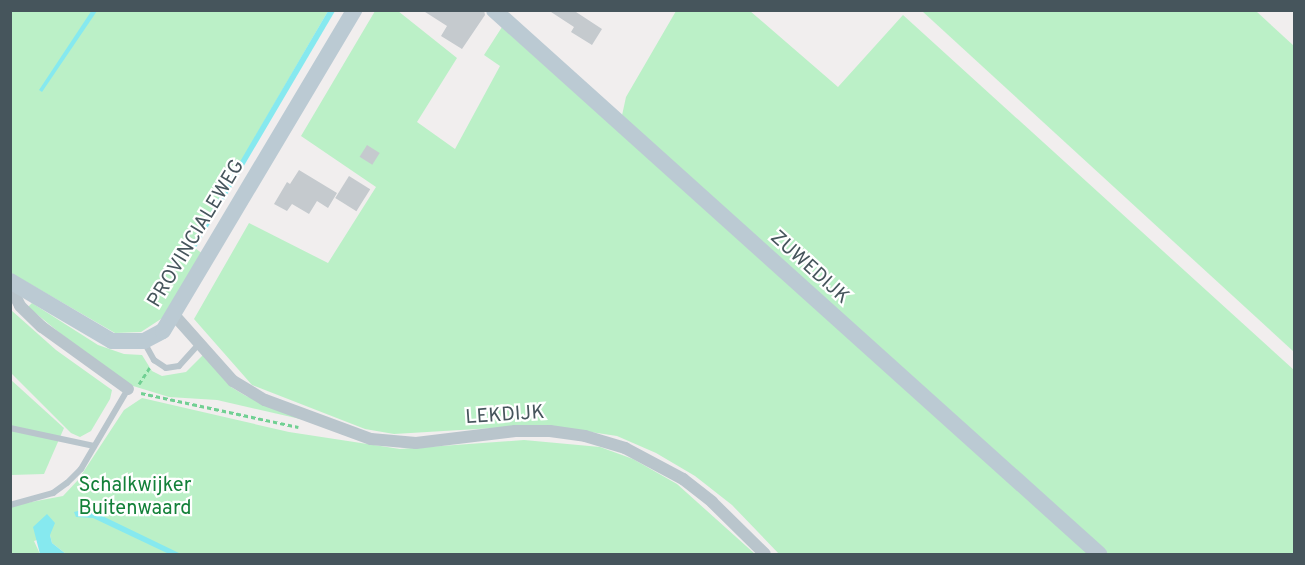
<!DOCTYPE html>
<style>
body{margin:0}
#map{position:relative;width:1305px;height:565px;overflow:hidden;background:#f1eeee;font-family:Overpass,sans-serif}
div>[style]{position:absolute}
.green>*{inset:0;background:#bbf0c7}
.water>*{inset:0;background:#86e9ef}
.building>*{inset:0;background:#c5cace;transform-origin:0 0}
.path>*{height:3px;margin-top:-1.5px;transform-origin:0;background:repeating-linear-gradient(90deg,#71d093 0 4.5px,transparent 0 7.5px)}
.lane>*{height:6px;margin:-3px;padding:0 3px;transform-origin:3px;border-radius:3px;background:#b9c5cc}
.street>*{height:12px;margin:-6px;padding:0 6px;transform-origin:6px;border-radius:6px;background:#b9c5cc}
.secondary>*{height:16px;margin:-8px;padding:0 8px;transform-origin:8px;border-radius:8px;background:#bbcad3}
span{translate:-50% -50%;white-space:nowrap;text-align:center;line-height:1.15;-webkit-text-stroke:4.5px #fff;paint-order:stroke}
.street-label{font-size:20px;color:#46555c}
.park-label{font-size:20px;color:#138039}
.frame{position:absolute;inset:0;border:12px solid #46555c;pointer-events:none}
</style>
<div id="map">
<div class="green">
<div style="clip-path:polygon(11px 11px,328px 11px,192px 246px,203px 254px,164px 317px,141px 332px,115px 333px,11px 273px)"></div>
<div style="clip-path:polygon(375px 11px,398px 11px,457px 58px,417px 122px,455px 149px,500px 66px,484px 55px,502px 27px,1090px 554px,779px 554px,732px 505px,695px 476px,656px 453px,617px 436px,544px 425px,394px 434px,365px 429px,252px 385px,194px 319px,249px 223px,328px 263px,376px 187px,301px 136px)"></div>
<div style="clip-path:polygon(676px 11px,750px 11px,838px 87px,903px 15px,1294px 370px,1294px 554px,1108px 554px,621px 120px,626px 97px)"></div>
<div style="clip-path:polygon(922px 11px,1256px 11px,1294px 46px,1294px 352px)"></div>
<div style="clip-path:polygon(32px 303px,98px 345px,124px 354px,142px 355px,152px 371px,162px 376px,186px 372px,203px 355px,231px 387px,246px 396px,309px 421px,217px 400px,169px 397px,120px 382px,28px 307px)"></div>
<div style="clip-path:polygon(11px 310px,56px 350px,112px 390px,110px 399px,91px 431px,80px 437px,71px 433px,11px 373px)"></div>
<div style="clip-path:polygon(10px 379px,64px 428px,44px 474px,11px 475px)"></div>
<div style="clip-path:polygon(142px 398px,289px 432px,400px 449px,524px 440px,600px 447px,633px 459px,677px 484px,755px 554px,66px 554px,52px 543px,50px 535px,34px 541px,40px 554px,11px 554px,10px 506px,63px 496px,78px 480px,124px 410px)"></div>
</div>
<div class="water">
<div style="clip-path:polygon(92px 10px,97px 11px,42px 92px,39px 90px)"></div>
<div style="clip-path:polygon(328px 11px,335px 11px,195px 249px,191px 246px,206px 220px)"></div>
<div style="clip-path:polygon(86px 509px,90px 510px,181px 554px,169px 554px,93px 518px,76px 517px,74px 512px)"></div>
<div style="clip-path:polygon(47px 514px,55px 523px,50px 535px,52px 543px,66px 554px,40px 554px,33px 527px)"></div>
</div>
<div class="building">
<div style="clip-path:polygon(422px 10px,484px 10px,485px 15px,462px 49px,441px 36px,447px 26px)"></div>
<div style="clip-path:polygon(548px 10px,573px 10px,602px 29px,592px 45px,571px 32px,574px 27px)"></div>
<div style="left:367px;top:145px;width:15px;height:14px;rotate:32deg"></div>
<div style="clip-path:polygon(299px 170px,337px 193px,328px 208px,317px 201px,309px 214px,292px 204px,287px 211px,274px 204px,287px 182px,290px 184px)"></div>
<div style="left:349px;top:176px;width:25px;height:26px;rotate:32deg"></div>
</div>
<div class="path">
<div style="left:139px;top:384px;width:20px;rotate:-57deg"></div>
<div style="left:141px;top:393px;width:161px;rotate:12.2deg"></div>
</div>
<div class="lane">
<div style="left:144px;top:342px;width:21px;rotate:61deg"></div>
<div style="left:154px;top:360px;width:14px;rotate:34deg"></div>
<div style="left:166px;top:368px;width:13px;rotate:-9deg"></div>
<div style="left:179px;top:366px;width:28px;rotate:-48deg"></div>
<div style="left:10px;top:428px;width:86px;rotate:12.1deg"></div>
<div style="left:10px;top:505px;width:45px;rotate:-15.6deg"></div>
<div style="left:53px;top:493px;width:17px;rotate:-36deg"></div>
<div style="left:67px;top:483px;width:20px;rotate:-45deg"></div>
<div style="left:81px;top:469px;width:93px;rotate:-59.6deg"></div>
</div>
<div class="street">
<div style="left:10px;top:286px;width:22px;rotate:63deg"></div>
<div style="left:20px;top:306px;width:30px;rotate:44deg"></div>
<div style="left:42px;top:327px;width:106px;rotate:35.8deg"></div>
<div style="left:175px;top:316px;width:87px;rotate:48.3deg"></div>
<div style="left:233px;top:381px;width:37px;rotate:31deg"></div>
<div style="left:265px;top:400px;width:113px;rotate:20.2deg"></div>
<div style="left:371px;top:439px;width:45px;rotate:5.1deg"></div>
<div style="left:416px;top:443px;width:100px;rotate:-6.9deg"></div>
<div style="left:515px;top:431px;width:35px"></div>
<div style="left:550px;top:431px;width:35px;rotate:8deg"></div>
<div style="left:585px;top:436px;width:42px;rotate:16.7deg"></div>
<div style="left:625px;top:448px;width:66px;rotate:28.1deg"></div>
<div style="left:683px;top:479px;width:37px;rotate:38deg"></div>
<div style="left:712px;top:502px;width:74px;rotate:44.5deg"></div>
</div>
<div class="secondary">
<div style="left:494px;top:10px;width:814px;rotate:41.96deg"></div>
<div style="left:10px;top:281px;width:118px;rotate:30.5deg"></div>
<div style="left:112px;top:341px;width:32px"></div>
<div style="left:144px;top:341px;width:21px;rotate:-28deg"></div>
<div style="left:163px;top:331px;width:374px;rotate:-59.2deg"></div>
</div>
<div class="street-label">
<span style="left:197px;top:234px;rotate:-59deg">PROVINCIALEWEG</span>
<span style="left:809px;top:268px;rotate:42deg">ZUWEDIJK</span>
<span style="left:505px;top:416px;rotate:-4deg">LEKDIJK</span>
</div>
<div class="park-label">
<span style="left:135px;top:498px">Schalkwijker<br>Buitenwaard</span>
</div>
<div class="frame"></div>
</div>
